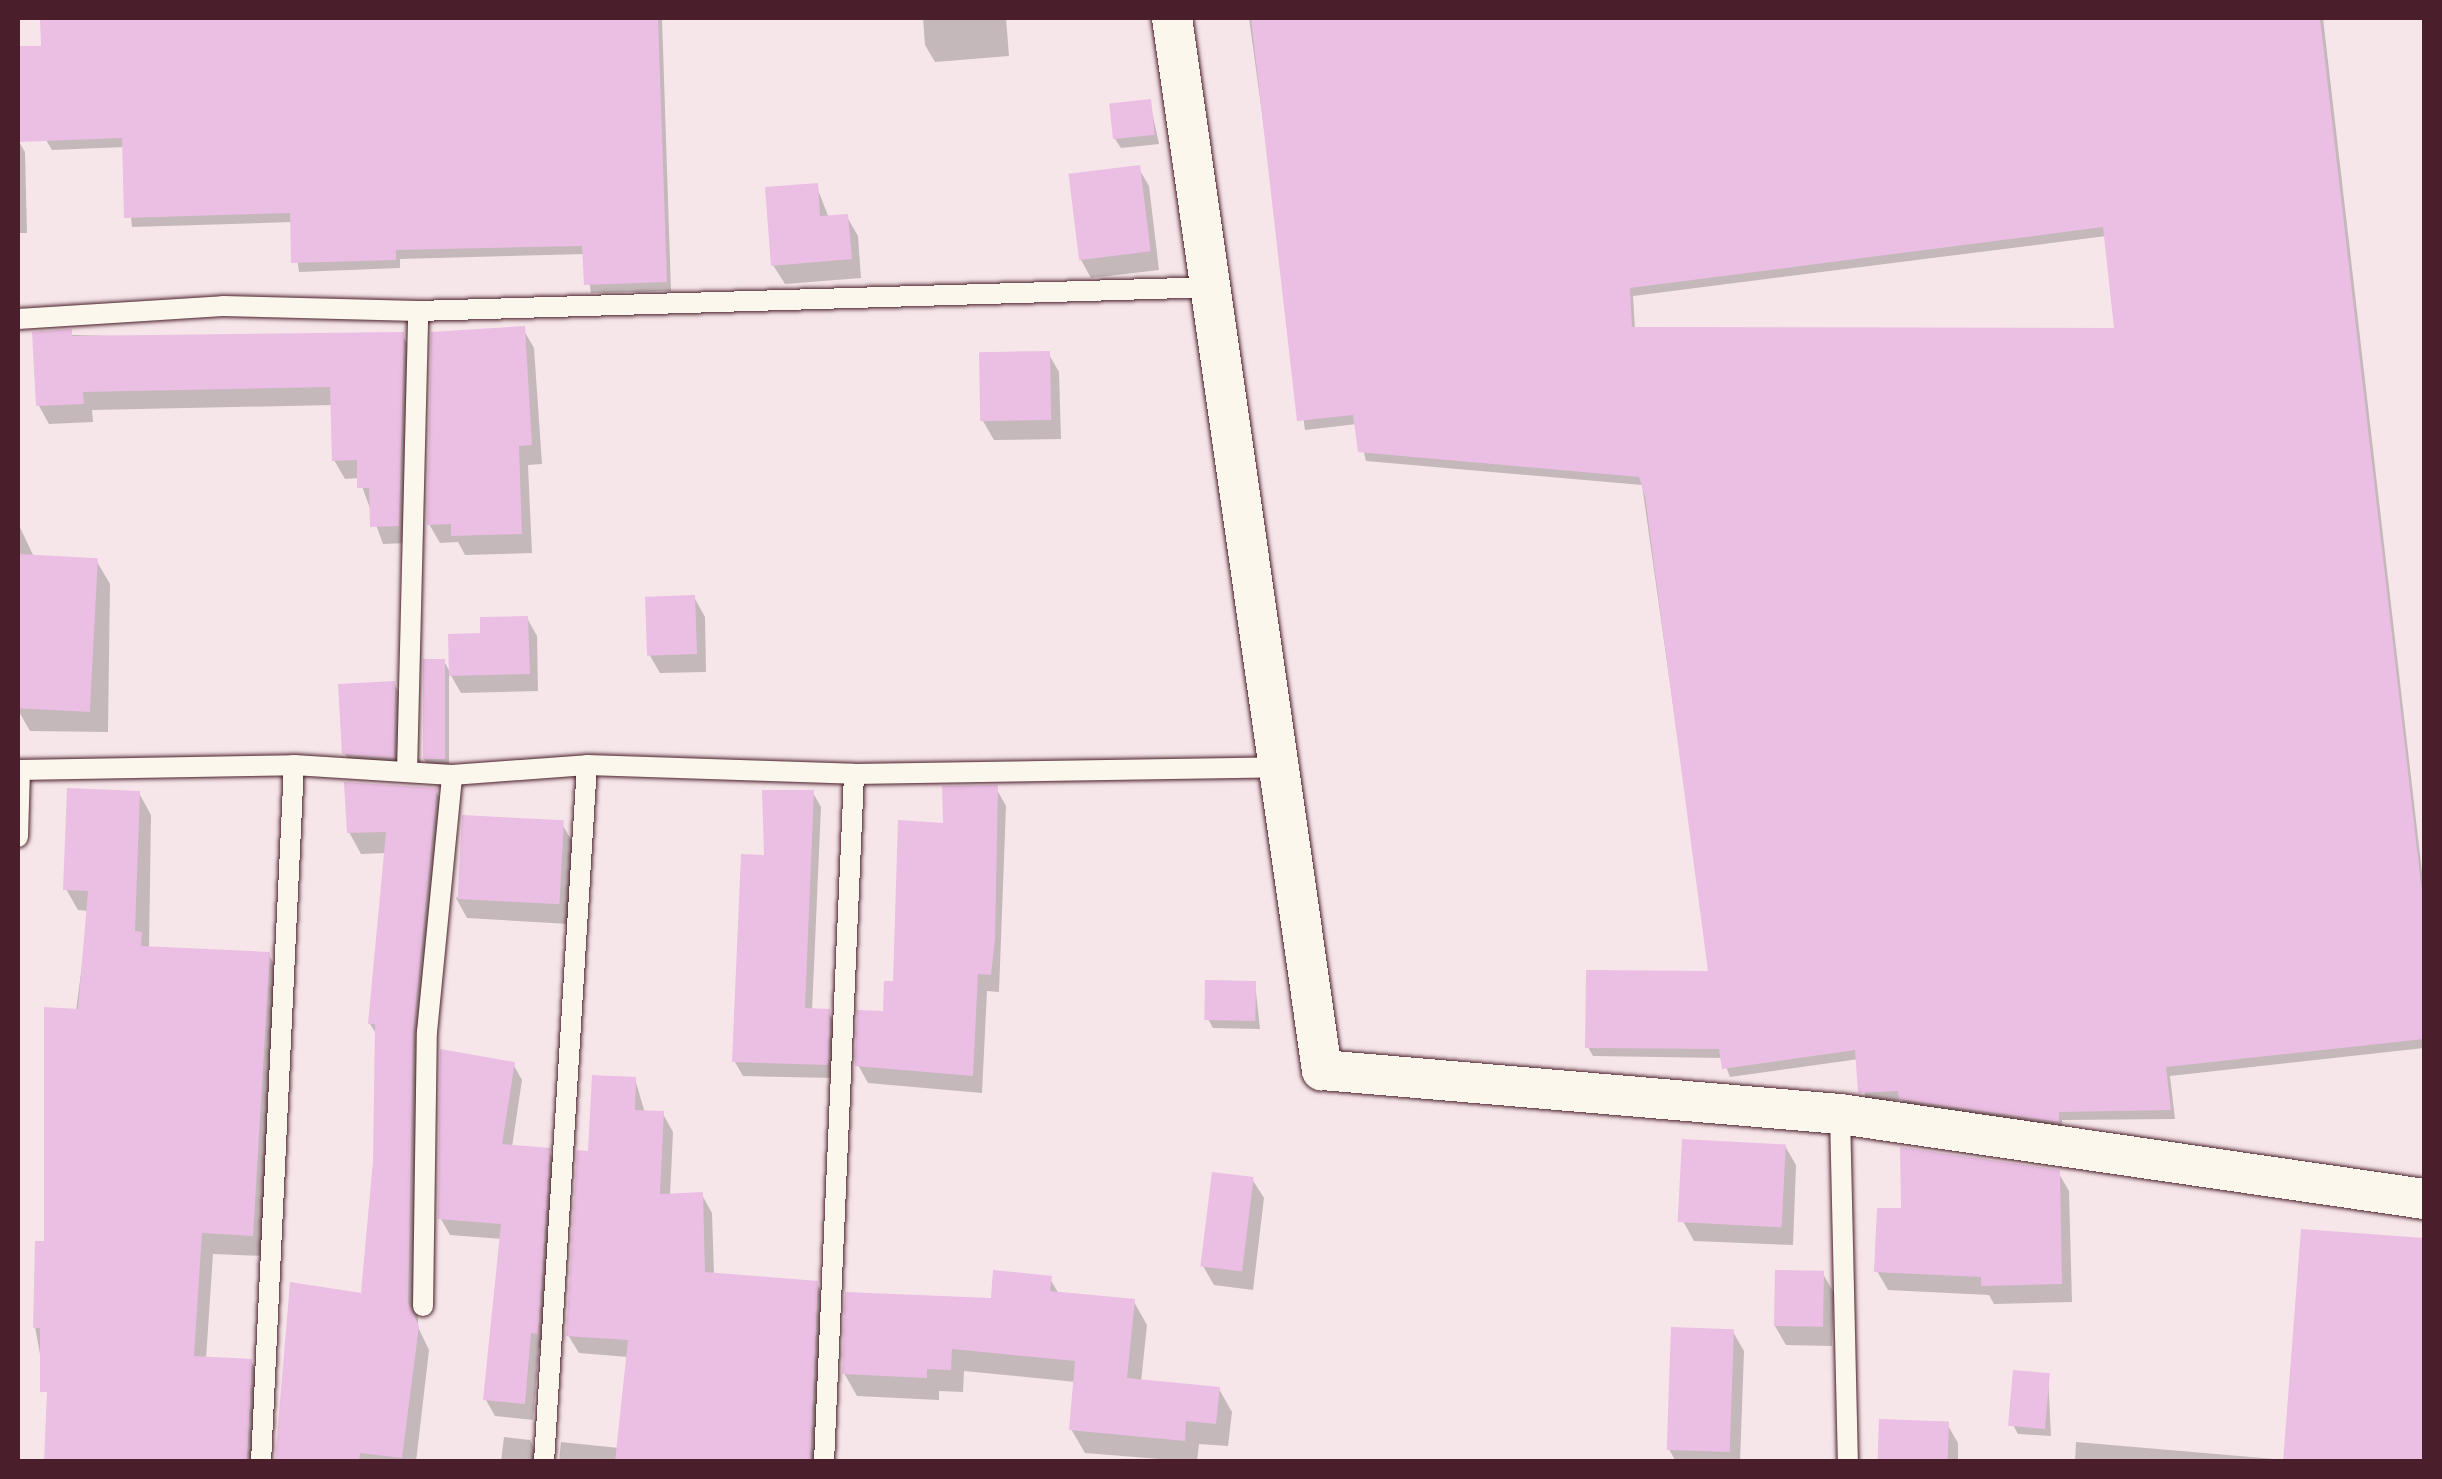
<!DOCTYPE html>
<style>
body{margin:0}
#map{position:relative;width:2442px;height:1479px;overflow:hidden;background:#f6e6e9;font-family:"Gochi Hand",sans-serif}
div>[style]{position:absolute}
.shadow>*{inset:0;background:#0003}
.building>*{inset:0;background:#ebbee3;transform-origin:0 0}
.roads{filter:drop-shadow(0 0 2px #4a1f2b) drop-shadow(0 0 2px #4a1f2b)}
.service>*{height:20px;margin:-10px;padding:0 10px;transform-origin:10px;border-radius:10px;background:#fbf7ec}
.minor>*{height:40px;margin:-20px;padding:0 20px;transform-origin:20px;border-radius:20px;background:#fbf7ec}
span{translate:-50% -50%;white-space:nowrap;text-align:center;line-height:1.15;-webkit-text-stroke:10px #fbf7ec;paint-order:stroke}
.frame{position:absolute;inset:0;border:20px solid #4a1f2b;pointer-events:none}
</style>
<div id="map">
<div class="shadow">
<div style="clip-path:polygon(42px 18px,662px 18px,671px 291px,591px 293px,585px 254px,400px 259px,400px 268px,299px 272px,292px 222px,132px 227px,124px 147px,52px 150px,46px 140px)"></div>
<div style="clip-path:polygon(923px 18px,1006px 18px,1009px 56px,935px 62px,925px 45px)"></div>
<div style="clip-path:polygon(evenodd,1249px 18px,2323px 18px,2424px 889px,2424px 1048px,2170px 1076px,2175px 1119px,2062px 1120px,2063px 1130px,1906px 1107px,1902px 1100px,1866px 1101px,1859px 1059px,1730px 1077px,1723px 1058px,1593px 1056px,1588px 1047px,1711px 974px,1642px 485px,1366px 461px,1357px 424px,1305px 430px,1249px 18px,2106px 236px,2117px 330px,1635px 329px,1633px 296px,2106px 236px)"></div>
<div style="clip-path:polygon(1150px 102px,1159px 144px,1121px 148px,1115px 139px)"></div>
<div style="clip-path:polygon(18px 140px,25px 152px,27px 233px,18px 233px)"></div>
<div style="clip-path:polygon(1138px 167px,1149px 186px,1159px 270px,1091px 278px,1080px 258px)"></div>
<div style="clip-path:polygon(816px 185px,829px 218px,847px 217px,858px 236px,861px 278px,785px 284px,773px 265px)"></div>
<div style="clip-path:polygon(523px 329px,534px 348px,542px 464px,528px 465px,532px 553px,465px 555px,458px 542px,440px 543px,429px 524px)"></div>
<div style="clip-path:polygon(35px 334px,281px 340px,402px 335px,413px 353px,408px 543px,383px 544px,359px 478px,345px 479px,334px 460px,333px 405px,92px 410px,93px 422px,49px 424px,39px 406px)"></div>
<div style="clip-path:polygon(1048px 353px,1059px 372px,1061px 439px,994px 440px,983px 421px)"></div>
<div style="clip-path:polygon(18px 523px,34px 557px,96px 560px,110px 584px,108px 732px,30px 731px,18px 710px)"></div>
<div style="clip-path:polygon(694px 597px,705px 617px,706px 672px,660px 673px,649px 654px)"></div>
<div style="clip-path:polygon(527px 618px,537px 636px,538px 691px,461px 693px,449px 672px,449px 768px,429px 768px,424px 759px,444px 661px,451px 674px,483px 635px)"></div>
<div style="clip-path:polygon(394px 684px,405px 703px,403px 776px,356px 773px,345px 754px)"></div>
<div style="clip-path:polygon(996px 788px,1006px 806px,999px 992px,987px 991px,982px 1093px,868px 1083px,858px 1065px,885px 1014px,946px 826px)"></div>
<div style="clip-path:polygon(435px 790px,448px 812px,424px 1055px,418px 1327px,429px 1350px,416px 1462px,277px 1462px,363px 1295px,375px 1161px,378px 1037px,370px 1024px,387px 853px,361px 854px,349px 832px)"></div>
<div style="clip-path:polygon(139px 793px,151px 815px,149px 949px,269px 955px,281px 976px,264px 1256px,213px 1254px,206px 1359px,251px 1361px,263px 1382px,259px 1462px,47px 1462px,49px 1403px,35px 1327px,89px 911px,78px 910px,66px 889px)"></div>
<div style="clip-path:polygon(813px 793px,821px 807px,812px 1011px,828px 1012px,836px 1026px,834px 1078px,743px 1076px,735px 1062px,767px 858px)"></div>
<div style="clip-path:polygon(562px 824px,573px 843px,569px 924px,467px 918px,456px 898px)"></div>
<div style="clip-path:polygon(1255px 983px,1260px 1029px,1213px 1028px,1208px 1019px)"></div>
<div style="clip-path:polygon(513px 1064px,522px 1080px,512px 1147px,548px 1150px,557px 1166px,546px 1349px,539px 1348px,533px 1420px,495px 1416px,486px 1400px,502px 1239px,450px 1235px,441px 1219px)"></div>
<div style="clip-path:polygon(635px 1079px,645px 1113px,663px 1114px,673px 1132px,670px 1196px,702px 1195px,712px 1213px,714px 1275px,817px 1284px,827px 1302px,818px 1462px,559px 1462px,561px 1442px,619px 1448px,628px 1357px,579px 1353px,568px 1335px,591px 1153px)"></div>
<div style="clip-path:polygon(1785px 1146px,1796px 1165px,1793px 1245px,1694px 1241px,1683px 1221px)"></div>
<div style="clip-path:polygon(2058px 1172px,2069px 1191px,2072px 1302px,1994px 1304px,1989px 1295px,1888px 1290px,1877px 1271px,1904px 1211px)"></div>
<div style="clip-path:polygon(1252px 1179px,1264px 1198px,1253px 1290px,1214px 1285px,1203px 1266px)"></div>
<div style="clip-path:polygon(2303px 1232px,2424px 1241px,2424px 1462px,2075px 1462px,2076px 1442px,2286px 1460px)"></div>
<div style="clip-path:polygon(1823px 1274px,1834px 1293px,1832px 1346px,1786px 1345px,1775px 1326px)"></div>
<div style="clip-path:polygon(1050px 1279px,1059px 1294px,1134px 1302px,1147px 1325px,1141px 1382px,1219px 1389px,1232px 1412px,1228px 1446px,1199px 1444px,1197px 1462px,1085px 1453px,1071px 1429px,1076px 1382px,964px 1371px,963px 1392px,939px 1391px,939px 1400px,857px 1396px,844px 1373px)"></div>
<div style="clip-path:polygon(1733px 1332px,1744px 1351px,1740px 1462px,1676px 1462px,1669px 1449px)"></div>
<div style="clip-path:polygon(2048px 1375px,2051px 1436px,2018px 1434px,2013px 1425px)"></div>
<div style="clip-path:polygon(1947px 1424px,1958px 1443px,1958px 1462px,1880px 1462px)"></div>
<div style="clip-path:polygon(504px 1437px,530px 1440px,541px 1462px,501px 1462px)"></div>
</div>
<div class="building">
<div style="clip-path:polygon(40px 18px,658px 18px,667px 282px,584px 285px,582px 246px,396px 250px,396px 260px,291px 263px,290px 213px,124px 218px,122px 138px,18px 142px,18px 46px,41px 46px)"></div>
<div style="clip-path:polygon(evenodd,1251px 18px,2320px 18px,2424px 909px,2424px 1039px,2166px 1067px,2171px 1110px,2059px 1112px,2059px 1122px,1899px 1099px,1898px 1091px,1858px 1093px,1855px 1050px,1722px 1069px,1719px 1049px,1585px 1048px,1586px 970px,1708px 971px,1645px 496px,1639px 477px,1358px 452px,1353px 415px,1297px 421px,1251px 18px,2103px 227px,2114px 328px,1632px 327px,1630px 288px,2103px 227px)"></div>
<div style="left:1151px;top:99px;width:36px;height:42px;rotate:84deg"></div>
<div style="left:1140px;top:165px;width:87px;height:72px;rotate:83deg"></div>
<div style="clip-path:polygon(818px 183px,820px 216px,848px 214px,852px 259px,771px 266px,765px 187px)"></div>
<div style="clip-path:polygon(525px 326px,532px 445px,519px 446px,522px 534px,451px 536px,451px 524px,427px 525px,431px 332px)"></div>
<div style="clip-path:polygon(72px 329px,72px 336px,404px 332px,399px 526px,370px 527px,369px 488px,357px 488px,357px 460px,332px 461px,330px 387px,83px 392px,84px 404px,36px 406px,32px 332px)"></div>
<div style="left:1050px;top:351px;width:69px;height:71px;rotate:89deg"></div>
<div style="left:18px;top:554px;width:80px;height:154px;rotate:3deg"></div>
<div style="left:695px;top:595px;width:59px;height:50px;rotate:88deg"></div>
<div style="clip-path:polygon(528px 616px,530px 674px,449px 676px,448px 634px,480px 633px,480px 617px)"></div>
<div style="left:423px;top:659px;width:22px;height:100px"></div>
<div style="clip-path:polygon(395px 681px,394px 758px,342px 754px,338px 684px)"></div>
<div style="clip-path:polygon(344px 782px,437px 788px,413px 1032px,408px 1303px,419px 1326px,402px 1458px,360px 1453px,359px 1462px,275px 1462px,290px 1282px,361px 1293px,373px 1161px,375px 1024px,368px 1024px,386px 832px,347px 833px)"></div>
<div style="clip-path:polygon(998px 785px,995px 939px,991px 975px,978px 974px,973px 1076px,855px 1066px,857px 1010px,883px 1011px,884px 981px,893px 981px,898px 820px,943px 823px,942px 786px)"></div>
<div style="clip-path:polygon(67px 788px,140px 791px,135px 931px,142px 932px,141px 946px,270px 952px,253px 1236px,202px 1233px,194px 1356px,252px 1359px,247px 1462px,44px 1462px,47px 1392px,40px 1392px,40px 1328px,33px 1328px,35px 1241px,44px 1241px,44px 1007px,78px 1009px,88px 891px,63px 890px)"></div>
<div style="clip-path:polygon(762px 790px,814px 790px,805px 1008px,830px 1009px,828px 1065px,732px 1062px,741px 854px,764px 855px)"></div>
<div style="left:462px;top:815px;width:102px;height:84px;rotate:3deg"></div>
<div style="left:1205px;top:980px;width:51px;height:40px;rotate:1deg"></div>
<div style="clip-path:polygon(440px 1049px,515px 1062px,502px 1144px,550px 1148px,538px 1334px,531px 1333px,525px 1404px,483px 1400px,501px 1224px,438px 1219px)"></div>
<div style="clip-path:polygon(592px 1075px,636px 1077px,635px 1110px,664px 1111px,660px 1194px,703px 1192px,705px 1272px,818px 1281px,810px 1462px,615px 1462px,628px 1340px,566px 1336px,577px 1150px,588px 1151px)"></div>
<div style="left:1682px;top:1139px;width:104px;height:83px;rotate:3deg"></div>
<div style="clip-path:polygon(1900px 1147px,2060px 1170px,2062px 1284px,1981px 1286px,1981px 1277px,1874px 1272px,1877px 1208px,1901px 1208px)"></div>
<div style="left:1212px;top:1172px;width:42px;height:95px;rotate:7deg"></div>
<div style="clip-path:polygon(2301px 1229px,2424px 1238px,2424px 1462px,2283px 1462px)"></div>
<div style="clip-path:polygon(993px 1270px,1052px 1276px,1050px 1291px,1135px 1299px,1127px 1378px,1220px 1387px,1216px 1424px,1186px 1421px,1185px 1441px,1069px 1430px,1075px 1361px,952px 1349px,951px 1370px,927px 1369px,927px 1378px,842px 1374px,845px 1292px,991px 1298px)"></div>
<div style="left:1775px;top:1270px;width:49px;height:56px;rotate:1deg"></div>
<div style="left:1671px;top:1327px;width:63px;height:123px;rotate:2deg"></div>
<div style="left:2013px;top:1370px;width:37px;height:56px;rotate:5deg"></div>
<div style="left:1879px;top:1419px;width:70px;height:43px;rotate:2deg"></div>
</div>
<div class="roads">
<div class="service">
<div style="left:18px;top:319px;width:205px;rotate:-3.6deg"></div>
<div style="left:223px;top:306px;width:195px;rotate:1.5deg"></div>
<div style="left:418px;top:311px;width:797px;rotate:-1.72deg"></div>
<div style="left:18px;top:770px;width:276px;rotate:-1deg"></div>
<div style="left:294px;top:765px;width:158px;rotate:3.6deg"></div>
<div style="left:452px;top:775px;width:135px;rotate:-4.2deg"></div>
<div style="left:587px;top:765px;width:267px;rotate:1.9deg"></div>
<div style="left:854px;top:774px;width:429px;rotate:-0.9deg"></div>
<div style="left:407px;top:772px;width:461px;rotate:-88.6deg"></div>
<div style="left:18px;top:837px;width:67px;rotate:-88.3deg"></div>
<div style="left:1840px;top:1114px;width:348px;rotate:88.7deg"></div>
<div style="left:423px;top:1306px;width:274px;rotate:-89.2deg"></div>
<div style="left:427px;top:1032px;width:258px;rotate:-84.4deg"></div>
<div style="left:261px;top:1462px;width:698px;rotate:-87.29deg"></div>
<div style="left:544px;top:1462px;width:698px;rotate:-86.47deg"></div>
<div style="left:824px;top:1462px;width:689px;rotate:-87.5deg"></div>
</div>
<div class="minor">
<div style="left:1172px;top:18px;width:1063px;rotate:81.89deg"></div>
<div style="left:1322px;top:1070px;width:520px;rotate:4.86deg"></div>
<div style="left:1840px;top:1114px;width:590px;rotate:8.28deg"></div>
</div>
</div>
<div class="frame"></div>
</div>
